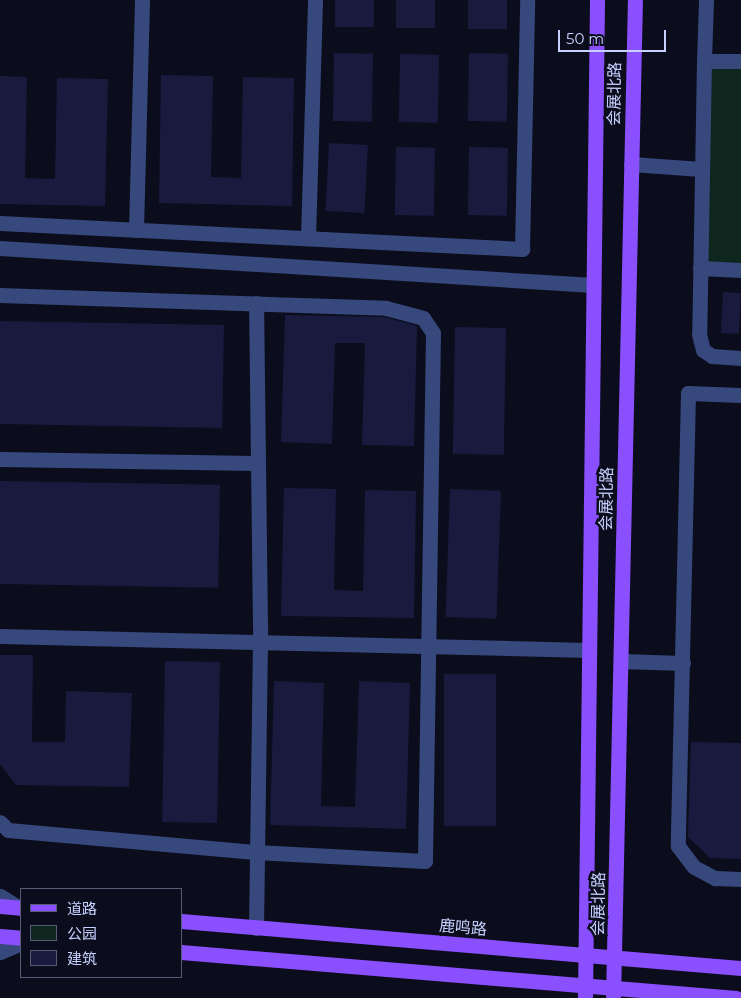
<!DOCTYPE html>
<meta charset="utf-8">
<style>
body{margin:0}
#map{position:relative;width:741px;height:998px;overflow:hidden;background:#0b0d1d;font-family:Montserrat,"Noto Sans SC",sans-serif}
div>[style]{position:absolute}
.green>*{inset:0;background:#0f261f;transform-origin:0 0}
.building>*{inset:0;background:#181b3d;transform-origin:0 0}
.minor>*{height:15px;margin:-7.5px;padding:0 7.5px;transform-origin:7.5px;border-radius:7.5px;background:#36487c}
.major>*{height:15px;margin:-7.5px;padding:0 7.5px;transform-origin:7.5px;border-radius:7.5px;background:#8a4ffe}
span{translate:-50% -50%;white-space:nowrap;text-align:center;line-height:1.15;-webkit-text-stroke:5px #0b0d1d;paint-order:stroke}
.street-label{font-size:16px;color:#c7d1ff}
.legend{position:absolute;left:20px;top:888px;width:162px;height:90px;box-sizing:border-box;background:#0b0d1d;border:1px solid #565b77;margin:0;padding:6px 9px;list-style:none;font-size:15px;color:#c7d1ff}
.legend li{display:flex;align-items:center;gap:10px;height:25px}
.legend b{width:25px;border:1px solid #565b77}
.scale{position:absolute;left:558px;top:30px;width:108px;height:22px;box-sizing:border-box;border:2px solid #c7d1ff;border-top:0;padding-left:6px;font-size:15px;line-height:18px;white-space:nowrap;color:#c7d1ff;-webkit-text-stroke:4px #0b0d1d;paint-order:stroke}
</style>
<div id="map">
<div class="green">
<div style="left:704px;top:61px;width:37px;height:207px"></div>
</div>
<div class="building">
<div style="left:335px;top:0;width:39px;height:27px"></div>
<div style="left:396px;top:0;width:39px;height:28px"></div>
<div style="left:468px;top:0;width:39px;height:29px"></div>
<div style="left:334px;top:53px;width:39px;height:68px;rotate:1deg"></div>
<div style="left:469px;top:53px;width:39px;height:68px;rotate:1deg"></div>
<div style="left:400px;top:54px;width:39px;height:68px;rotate:1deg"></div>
<div style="clip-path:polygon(161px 75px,213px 76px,211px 177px,241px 178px,243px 77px,294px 78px,292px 206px,159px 203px)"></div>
<div style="clip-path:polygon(0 76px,27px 77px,25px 178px,55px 179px,57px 78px,108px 79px,105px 206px,0 204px)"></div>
<div style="left:329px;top:143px;width:39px;height:68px;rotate:3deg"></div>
<div style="left:396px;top:147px;width:39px;height:68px;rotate:1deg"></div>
<div style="left:469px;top:147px;width:39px;height:68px;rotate:1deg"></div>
<div style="left:723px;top:292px;width:18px;height:41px;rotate:3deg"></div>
<div style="clip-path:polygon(285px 315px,385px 317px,417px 326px,414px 446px,362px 445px,365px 343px,335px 343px,332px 444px,281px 442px)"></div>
<div style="left:0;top:321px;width:224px;height:103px;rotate:1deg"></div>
<div style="left:455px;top:327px;width:51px;height:127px;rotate:1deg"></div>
<div style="left:0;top:481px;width:220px;height:103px;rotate:1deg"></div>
<div style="clip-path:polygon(284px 488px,336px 489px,334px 590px,363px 591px,365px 490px,416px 491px,414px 618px,281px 616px)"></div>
<div style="left:450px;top:489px;width:51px;height:128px;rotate:2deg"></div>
<div style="clip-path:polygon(0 655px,33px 655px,32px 742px,65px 742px,66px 691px,132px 693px,129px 787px,16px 785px,0 764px)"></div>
<div style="left:165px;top:661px;width:55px;height:161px;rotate:1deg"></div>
<div style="left:444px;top:674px;width:52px;height:152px"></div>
<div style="clip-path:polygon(274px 681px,324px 683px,321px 806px,355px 807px,359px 681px,410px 683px,406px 829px,270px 825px)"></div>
<div style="clip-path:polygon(691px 742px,741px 743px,741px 859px,710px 858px,688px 837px)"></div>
</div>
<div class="minor">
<div style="left:704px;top:61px;width:61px;rotate:-88.1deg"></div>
<div style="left:741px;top:61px;width:37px;rotate:180deg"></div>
<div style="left:704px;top:61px;width:273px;rotate:91deg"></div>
<div style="left:699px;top:334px;width:16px;rotate:76deg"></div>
<div style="left:703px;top:350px;width:11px;rotate:34deg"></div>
<div style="left:712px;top:356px;width:29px;rotate:4deg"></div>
<div style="left:631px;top:164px;width:70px;rotate:4.1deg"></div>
<div style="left:0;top:223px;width:523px;rotate:2.85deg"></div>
<div style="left:522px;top:249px;width:249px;rotate:-88.8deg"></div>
<div style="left:136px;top:230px;width:230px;rotate:-88.5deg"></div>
<div style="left:308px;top:238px;width:238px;rotate:-88.3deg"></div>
<div style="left:0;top:248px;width:594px;rotate:3.57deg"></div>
<div style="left:700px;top:268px;width:41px;rotate:2.8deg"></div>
<div style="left:0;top:295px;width:386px;rotate:1.9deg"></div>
<div style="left:386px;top:308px;width:38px;rotate:15deg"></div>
<div style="left:423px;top:318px;width:18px;rotate:56deg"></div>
<div style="left:433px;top:333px;width:528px;rotate:90.87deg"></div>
<div style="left:425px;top:861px;width:170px;rotate:-177deg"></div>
<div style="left:255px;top:852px;width:248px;rotate:-174.9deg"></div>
<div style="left:8px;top:830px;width:11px;rotate:-135deg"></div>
<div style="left:741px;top:395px;width:53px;rotate:-177.8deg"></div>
<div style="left:688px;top:393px;width:453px;rotate:91.3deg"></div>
<div style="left:678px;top:846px;width:26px;rotate:53deg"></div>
<div style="left:694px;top:867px;width:24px;rotate:28deg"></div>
<div style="left:715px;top:878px;width:26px;rotate:2deg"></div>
<div style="left:0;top:459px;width:258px;rotate:0.9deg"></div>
<div style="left:0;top:636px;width:588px;rotate:1.36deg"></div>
<div style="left:621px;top:661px;width:62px;rotate:1.8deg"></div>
<div style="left:0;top:896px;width:23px;rotate:31deg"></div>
<div style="left:256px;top:928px;width:302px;rotate:-89.2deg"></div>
<div style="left:260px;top:626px;width:323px;rotate:-90.7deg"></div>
<div style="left:0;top:952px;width:23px;rotate:-23deg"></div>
</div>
<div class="major">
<div style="left:0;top:906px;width:21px;rotate:5deg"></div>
<div style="left:181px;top:921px;width:562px;rotate:4.8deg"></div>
<div style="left:0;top:936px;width:21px;rotate:5deg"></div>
<div style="left:181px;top:952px;width:557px;rotate:4.74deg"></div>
<div style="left:585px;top:998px;width:998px;rotate:-89.31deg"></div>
<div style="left:613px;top:998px;width:998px;rotate:-88.74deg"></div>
</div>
<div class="street-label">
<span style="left:615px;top:94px;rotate:-89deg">会展北路</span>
<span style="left:607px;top:499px;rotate:-89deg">会展北路</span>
<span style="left:599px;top:904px;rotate:-89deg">会展北路</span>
<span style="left:463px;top:928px;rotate:5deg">鹿鸣路</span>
</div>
<ul class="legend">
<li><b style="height:6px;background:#8a4ffe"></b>道路</li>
<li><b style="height:14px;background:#0f261f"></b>公园</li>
<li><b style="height:14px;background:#181b3d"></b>建筑</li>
</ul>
<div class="scale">50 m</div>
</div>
